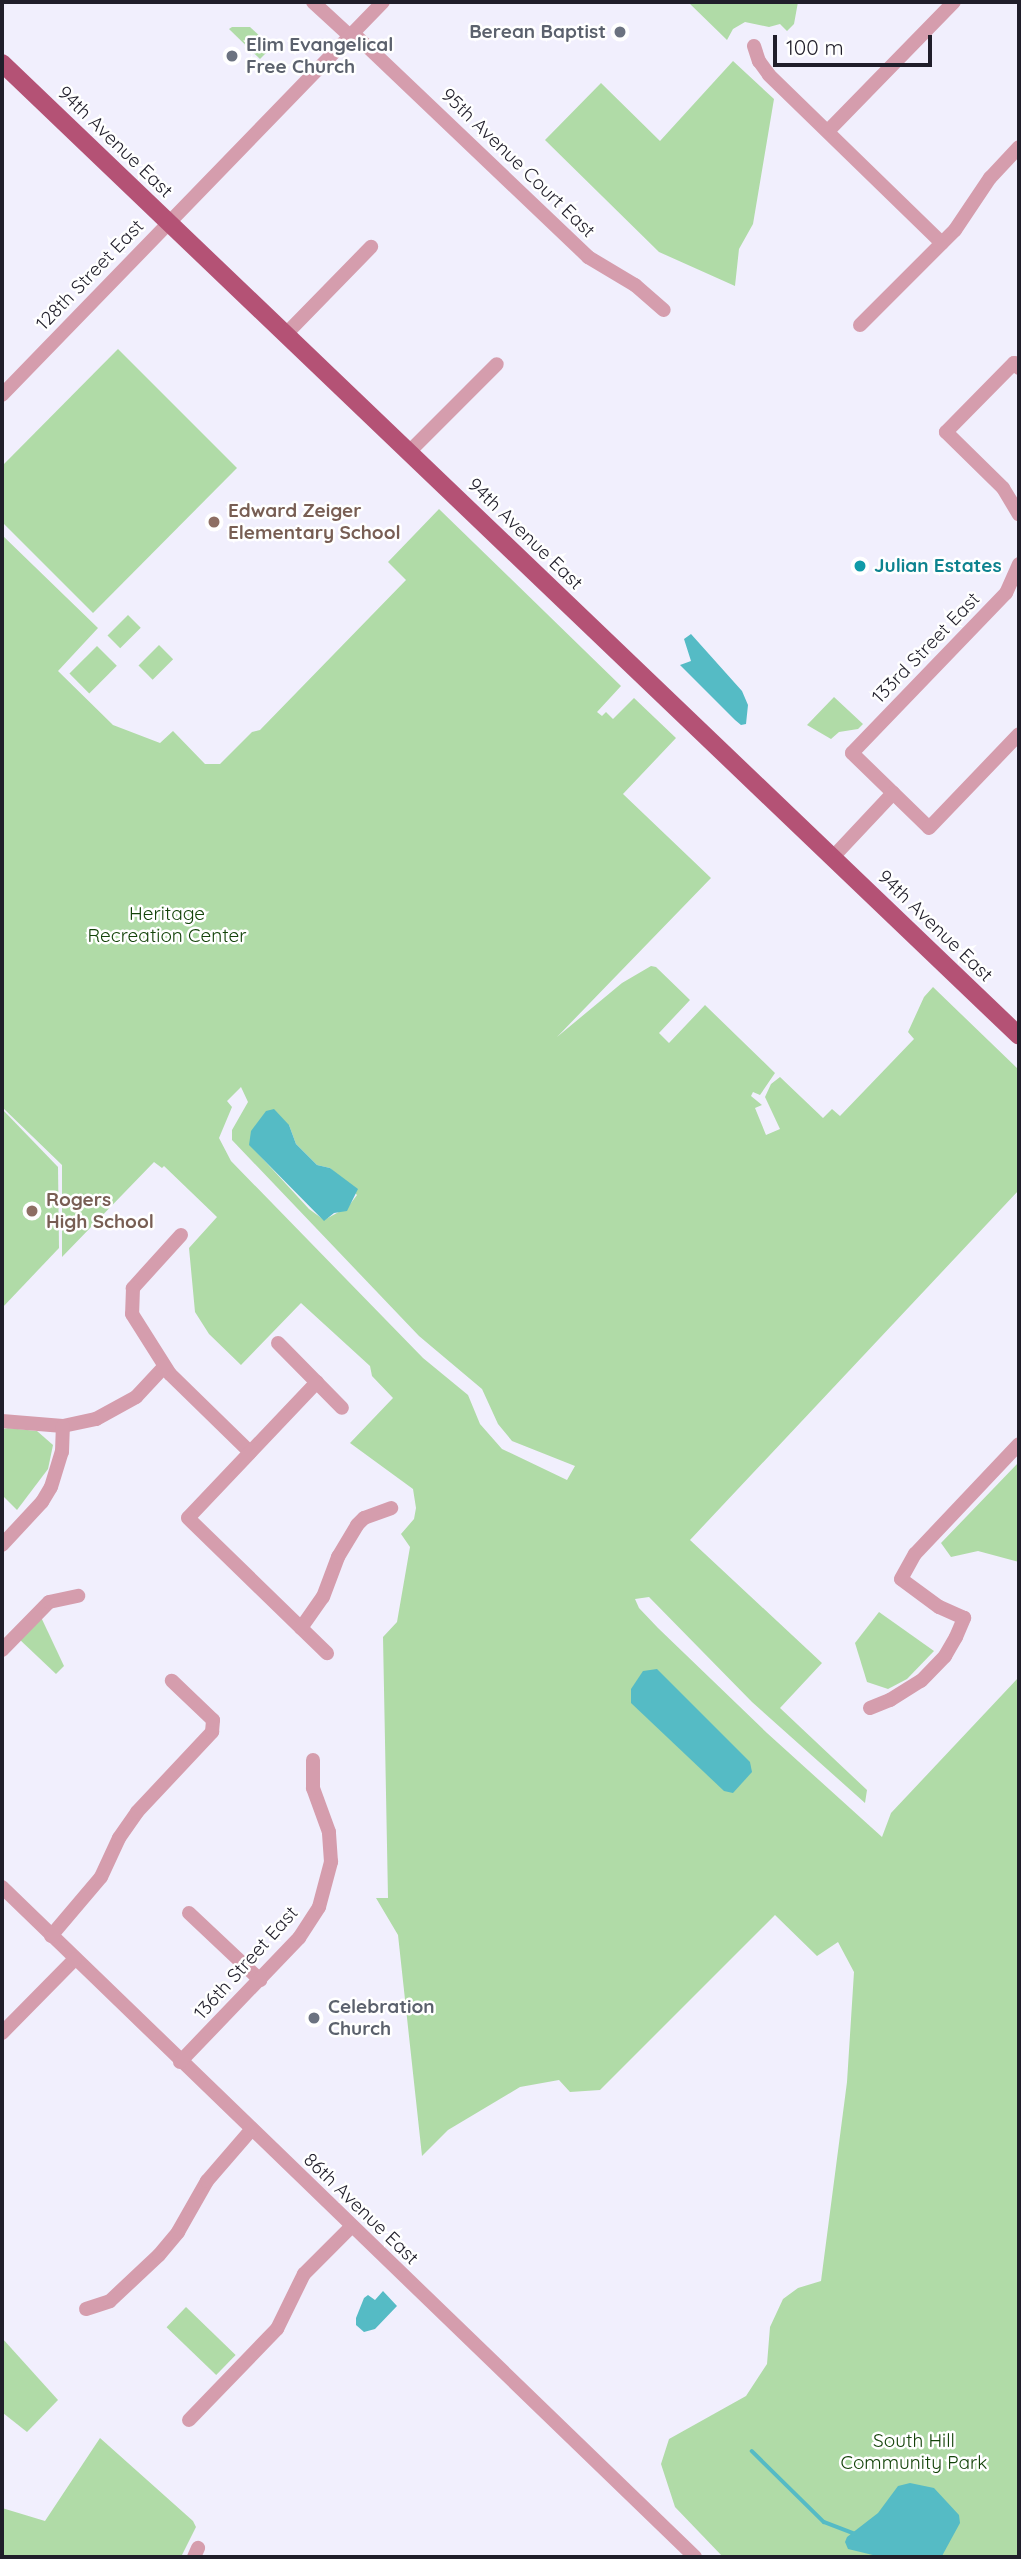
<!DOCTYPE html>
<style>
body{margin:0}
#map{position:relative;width:1021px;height:2559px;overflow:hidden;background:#f1effd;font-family:Quicksand,sans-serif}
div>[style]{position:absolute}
.green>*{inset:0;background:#b0dba7;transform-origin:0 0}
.water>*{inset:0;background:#55bbc5}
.stream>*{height:3.5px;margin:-1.75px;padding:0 1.75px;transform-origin:1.75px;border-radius:1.75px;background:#55bbc5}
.minor>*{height:14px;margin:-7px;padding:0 7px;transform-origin:7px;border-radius:7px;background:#d59dad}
.major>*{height:18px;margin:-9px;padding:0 9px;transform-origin:9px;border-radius:9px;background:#b45275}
.dots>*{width:19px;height:19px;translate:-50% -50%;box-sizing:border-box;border:4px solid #fff;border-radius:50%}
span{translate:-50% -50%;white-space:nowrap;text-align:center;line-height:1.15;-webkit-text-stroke:5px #fff;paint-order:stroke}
.worship-label{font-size:19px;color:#5b616d;font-weight:700}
.right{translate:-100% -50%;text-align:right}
.left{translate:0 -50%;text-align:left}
.street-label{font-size:19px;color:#201e2a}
.education-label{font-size:19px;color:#785e54;font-weight:700}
.culture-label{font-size:19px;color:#0d838f;font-weight:700}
.park-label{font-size:19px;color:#134309}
.frame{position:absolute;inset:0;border:4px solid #201e2a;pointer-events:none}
.scale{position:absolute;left:773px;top:35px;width:159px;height:32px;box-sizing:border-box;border:4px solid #201e2a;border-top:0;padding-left:9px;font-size:21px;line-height:24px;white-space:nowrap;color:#201e2a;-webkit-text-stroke:5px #fff;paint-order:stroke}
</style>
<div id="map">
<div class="green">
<div style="clip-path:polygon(688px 2px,798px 2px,794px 24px,787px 31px,780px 24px,769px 27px,745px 22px,733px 29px,727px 40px)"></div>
<div style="clip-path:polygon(232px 27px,250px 27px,272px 47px,260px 59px,229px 29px)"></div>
<div style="clip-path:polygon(733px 61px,774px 99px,753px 224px,739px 249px,735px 286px,659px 252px,545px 140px,601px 83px,660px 141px)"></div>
<div style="clip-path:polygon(118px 349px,237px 468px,93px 613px,2px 522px,2px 466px)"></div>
<div style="clip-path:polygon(evenodd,439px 509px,621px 686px,597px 712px,602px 716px,606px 712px,613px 719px,634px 698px,676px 738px,623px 794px,711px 878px,557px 1037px,622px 983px,651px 966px,656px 967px,690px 1000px,659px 1033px,669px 1043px,705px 1005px,775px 1073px,760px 1095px,753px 1092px,751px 1096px,762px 1105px,755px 1108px,766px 1135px,780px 1129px,765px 1097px,771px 1084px,780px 1077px,823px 1118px,832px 1109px,840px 1116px,914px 1039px,908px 1032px,924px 997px,933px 987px,1019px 1070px,1019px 1190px,690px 1540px,822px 1663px,780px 1708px,867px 1790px,865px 1803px,752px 1702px,649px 1597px,635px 1599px,639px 1608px,658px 1628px,767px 1733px,882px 1837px,891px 1813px,1019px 1677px,1019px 2557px,723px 2557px,675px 2507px,661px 2464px,669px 2439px,746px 2396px,767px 2364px,770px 2327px,783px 2299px,798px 2288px,821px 2281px,847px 2082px,854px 1972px,838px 1942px,817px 1956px,775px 1915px,600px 2090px,570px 2092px,559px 2080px,520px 2087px,448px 2130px,422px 2156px,398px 1935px,376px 1898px,388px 1898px,383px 1637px,397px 1622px,410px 1547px,401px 1534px,414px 1519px,416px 1508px,413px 1489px,350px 1443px,393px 1398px,372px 1376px,370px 1366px,301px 1303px,241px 1365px,209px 1334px,195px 1312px,189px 1248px,217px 1217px,164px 1166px,162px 1168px,154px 1162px,62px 1257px,62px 1165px,2px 1107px,2px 535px,98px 628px,58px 671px,113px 725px,160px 743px,173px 731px,205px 764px,220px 764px,252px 732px,260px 730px,406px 580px,388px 562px,439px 509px,241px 1087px,248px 1102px,232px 1130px,232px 1140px,419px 1336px,482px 1389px,498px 1424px,512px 1441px,575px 1466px,567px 1480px,502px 1449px,480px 1424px,468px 1395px,423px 1358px,231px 1161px,219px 1138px,232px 1107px,227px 1101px,241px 1087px,439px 509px,289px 1125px,296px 1144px,317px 1165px,330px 1168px,357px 1195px,348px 1207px,324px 1220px,309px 1209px,250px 1145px,289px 1125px)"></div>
<div style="left:128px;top:615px;width:18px;height:29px;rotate:45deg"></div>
<div style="left:159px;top:645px;width:20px;height:29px;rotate:45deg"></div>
<div style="left:97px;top:646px;width:28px;height:39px;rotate:45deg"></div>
<div style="clip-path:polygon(834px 697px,863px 724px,858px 729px,839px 732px,831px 739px,807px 725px)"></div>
<div style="clip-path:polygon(2px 1109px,58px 1167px,59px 1248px,2px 1308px)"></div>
<div style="clip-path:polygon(8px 1428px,37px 1431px,53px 1445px,48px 1469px,17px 1510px,2px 1495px,2px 1429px)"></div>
<div style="clip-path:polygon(1019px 1462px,1019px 1562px,978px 1551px,951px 1557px,941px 1543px)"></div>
<div style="clip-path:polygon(879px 1612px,934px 1651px,907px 1679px,888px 1689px,867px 1682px,855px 1643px)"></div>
<div style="clip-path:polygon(40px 1615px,64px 1666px,56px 1674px,18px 1638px)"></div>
<div style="left:186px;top:2307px;width:69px;height:28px;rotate:44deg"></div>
<div style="clip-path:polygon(2px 2338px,58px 2400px,27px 2432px,3px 2413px)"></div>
<div style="clip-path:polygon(100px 2438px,193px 2521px,196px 2527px,181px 2557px,2px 2557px,2px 2508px,45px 2521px)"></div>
</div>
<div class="water">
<div style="clip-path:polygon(691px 634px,742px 691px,748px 705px,746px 724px,741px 725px,735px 720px,680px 665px,691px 661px,684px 639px)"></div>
<div style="clip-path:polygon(274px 1109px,289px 1125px,296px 1144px,317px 1165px,330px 1168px,358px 1189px,347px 1211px,334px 1213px,324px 1221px,249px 1145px,251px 1131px,266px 1111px)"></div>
<div style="clip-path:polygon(657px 1669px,750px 1762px,752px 1772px,733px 1793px,724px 1791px,631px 1703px,631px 1689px,643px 1671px)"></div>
<div style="clip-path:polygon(383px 2291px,397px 2306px,375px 2329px,364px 2332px,356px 2325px,356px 2318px,364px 2298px,368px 2295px,375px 2300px)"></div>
<div style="clip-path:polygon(910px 2483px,934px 2488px,959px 2515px,960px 2523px,942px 2556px,881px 2557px,848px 2549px,845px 2542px,847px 2537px,878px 2513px,898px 2486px)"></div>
</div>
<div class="stream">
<div style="left:752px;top:2451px;width:101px;rotate:44.6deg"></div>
<div style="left:824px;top:2522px;width:33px;rotate:21deg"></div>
</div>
<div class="minor">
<div style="left:313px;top:2px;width:50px;rotate:42.6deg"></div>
<div style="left:353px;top:33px;width:325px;rotate:43.6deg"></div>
<div style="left:588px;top:257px;width:55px;rotate:30.8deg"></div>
<div style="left:635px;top:285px;width:38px;rotate:41deg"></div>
<div style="left:754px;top:46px;width:16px;rotate:72deg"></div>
<div style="left:759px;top:61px;width:17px;rotate:54deg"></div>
<div style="left:769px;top:75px;width:241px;rotate:44.2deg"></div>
<div style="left:828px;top:131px;width:180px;rotate:-45.7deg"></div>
<div style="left:860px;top:325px;width:134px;rotate:-45deg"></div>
<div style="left:955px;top:230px;width:63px;rotate:-56.1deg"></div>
<div style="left:990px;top:178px;width:42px;rotate:-46.9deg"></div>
<div style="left:286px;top:334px;width:122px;rotate:-45.7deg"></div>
<div style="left:1019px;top:368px;width:7px;rotate:-135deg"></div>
<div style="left:1014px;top:363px;width:97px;rotate:134.6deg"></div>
<div style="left:946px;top:432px;width:80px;rotate:44.5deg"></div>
<div style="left:1003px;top:488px;width:31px;rotate:59deg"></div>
<div style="left:2px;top:395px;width:547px;rotate:-45.89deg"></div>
<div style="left:409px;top:452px;width:124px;rotate:-45deg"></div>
<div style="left:1019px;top:564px;width:32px;rotate:114deg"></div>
<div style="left:1006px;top:593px;width:222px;rotate:133.9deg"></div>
<div style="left:852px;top:753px;width:107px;rotate:44.2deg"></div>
<div style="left:929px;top:828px;width:130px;rotate:-46.2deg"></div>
<div style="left:833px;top:857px;width:88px;rotate:-46.8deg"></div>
<div style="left:181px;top:1235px;width:72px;rotate:132.2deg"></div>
<div style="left:133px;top:1288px;width:26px;rotate:92deg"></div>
<div style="left:132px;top:1314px;width:71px;rotate:57.7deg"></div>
<div style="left:170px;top:1374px;width:112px;rotate:44.3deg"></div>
<div style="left:278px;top:1343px;width:91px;rotate:45.4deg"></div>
<div style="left:317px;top:1382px;width:187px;rotate:133.5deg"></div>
<div style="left:188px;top:1518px;width:194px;rotate:44.2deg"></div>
<div style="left:2px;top:1421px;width:61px;rotate:4.7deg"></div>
<div style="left:63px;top:1426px;width:34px;rotate:-12deg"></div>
<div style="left:96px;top:1419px;width:46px;rotate:-28.8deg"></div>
<div style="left:136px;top:1397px;width:41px;rotate:-47deg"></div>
<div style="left:2px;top:1545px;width:59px;rotate:-47.1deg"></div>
<div style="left:42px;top:1502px;width:17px;rotate:-59deg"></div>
<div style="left:51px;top:1487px;width:37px;rotate:-73deg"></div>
<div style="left:62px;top:1452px;width:26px;rotate:-88deg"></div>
<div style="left:301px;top:1628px;width:38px;rotate:-55deg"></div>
<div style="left:323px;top:1597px;width:43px;rotate:-69.4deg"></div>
<div style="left:338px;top:1557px;width:37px;rotate:-59deg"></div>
<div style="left:357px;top:1525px;width:10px;rotate:-45deg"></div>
<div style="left:364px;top:1518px;width:29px;rotate:-20deg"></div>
<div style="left:2px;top:1650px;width:67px;rotate:-45.6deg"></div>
<div style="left:49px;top:1602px;width:30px;rotate:-12deg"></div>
<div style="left:870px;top:1708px;width:22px;rotate:-22deg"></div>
<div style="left:890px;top:1700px;width:36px;rotate:-32deg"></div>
<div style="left:921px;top:1681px;width:35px;rotate:-46deg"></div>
<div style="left:945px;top:1656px;width:22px;rotate:-60deg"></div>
<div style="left:956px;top:1637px;width:21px;rotate:-67deg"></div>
<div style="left:964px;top:1618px;width:27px;rotate:-156deg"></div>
<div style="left:939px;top:1607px;width:47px;rotate:-143.6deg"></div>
<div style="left:901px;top:1579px;width:29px;rotate:-61deg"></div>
<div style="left:915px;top:1554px;width:151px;rotate:-46.6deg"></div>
<div style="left:2px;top:1887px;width:964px;rotate:44.03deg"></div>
<div style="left:189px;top:1913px;width:98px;rotate:43.3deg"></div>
<div style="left:51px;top:1936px;width:77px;rotate:-49.7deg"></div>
<div style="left:101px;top:1877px;width:43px;rotate:-65.2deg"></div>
<div style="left:119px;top:1838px;width:32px;rotate:-55deg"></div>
<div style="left:137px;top:1812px;width:110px;rotate:-46.8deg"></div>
<div style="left:212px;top:1732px;width:12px;rotate:-85deg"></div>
<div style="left:213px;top:1720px;width:57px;rotate:-136.4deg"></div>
<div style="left:2px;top:2033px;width:104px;rotate:-45.4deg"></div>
<div style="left:180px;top:2062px;width:172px;rotate:-46.2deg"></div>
<div style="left:299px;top:1938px;width:37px;rotate:-57deg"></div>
<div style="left:319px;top:1907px;width:47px;rotate:-75.1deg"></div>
<div style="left:331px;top:1862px;width:30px;rotate:-94deg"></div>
<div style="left:329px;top:1832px;width:47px;rotate:-110deg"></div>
<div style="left:313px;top:1788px;width:28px;rotate:-90deg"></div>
<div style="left:86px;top:2309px;width:25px;rotate:-18deg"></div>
<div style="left:110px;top:2301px;width:67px;rotate:-43.2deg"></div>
<div style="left:159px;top:2255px;width:30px;rotate:-50deg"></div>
<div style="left:178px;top:2232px;width:59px;rotate:-60.4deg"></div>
<div style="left:207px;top:2181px;width:67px;rotate:-49.2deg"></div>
<div style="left:189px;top:2420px;width:127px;rotate:-46deg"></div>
<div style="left:277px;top:2329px;width:61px;rotate:-63.9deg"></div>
<div style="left:304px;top:2274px;width:68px;rotate:-45deg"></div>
<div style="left:194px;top:2557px;width:10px;rotate:-66deg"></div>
</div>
<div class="major">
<div style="left:2px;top:63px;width:1407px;rotate:43.73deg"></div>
</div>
<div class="dots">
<div style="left:620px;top:32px;background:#6b7280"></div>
<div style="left:232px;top:56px;background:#6b7280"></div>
<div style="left:214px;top:522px;background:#8d6e63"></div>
<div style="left:860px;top:566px;background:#0f9aa8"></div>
<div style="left:32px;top:1211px;background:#8d6e63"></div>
<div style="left:314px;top:2018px;background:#6b7280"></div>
</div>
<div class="worship-label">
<span class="right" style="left:606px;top:32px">Berean Baptist</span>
<span class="left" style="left:246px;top:56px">Elim Evangelical<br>Free Church</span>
<span class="left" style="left:328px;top:2018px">Celebration<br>Church</span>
</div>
<div class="street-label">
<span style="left:115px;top:142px;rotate:44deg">94th Avenue East</span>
<span style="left:518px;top:163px;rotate:44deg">95th Avenue Court East</span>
<span style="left:90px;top:275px;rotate:-46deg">128th Street East</span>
<span style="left:525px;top:534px;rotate:44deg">94th Avenue East</span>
<span style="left:926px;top:648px;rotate:-46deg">133rd Street East</span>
<span style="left:935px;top:926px;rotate:44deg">94th Avenue East</span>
<span style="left:246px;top:1963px;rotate:-48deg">136th Street East</span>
<span style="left:361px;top:2209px;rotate:44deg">86th Avenue East</span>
</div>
<div class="education-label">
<span class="left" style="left:228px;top:522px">Edward Zeiger<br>Elementary School</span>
<span class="left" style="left:46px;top:1211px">Rogers<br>High School</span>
</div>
<div class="culture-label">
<span class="left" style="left:874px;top:566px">Julian Estates</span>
</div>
<div class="park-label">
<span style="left:167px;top:925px">Heritage<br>Recreation Center</span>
<span style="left:914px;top:2452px">South Hill<br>Community Park</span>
</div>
<div class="frame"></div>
<div class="scale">100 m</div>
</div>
